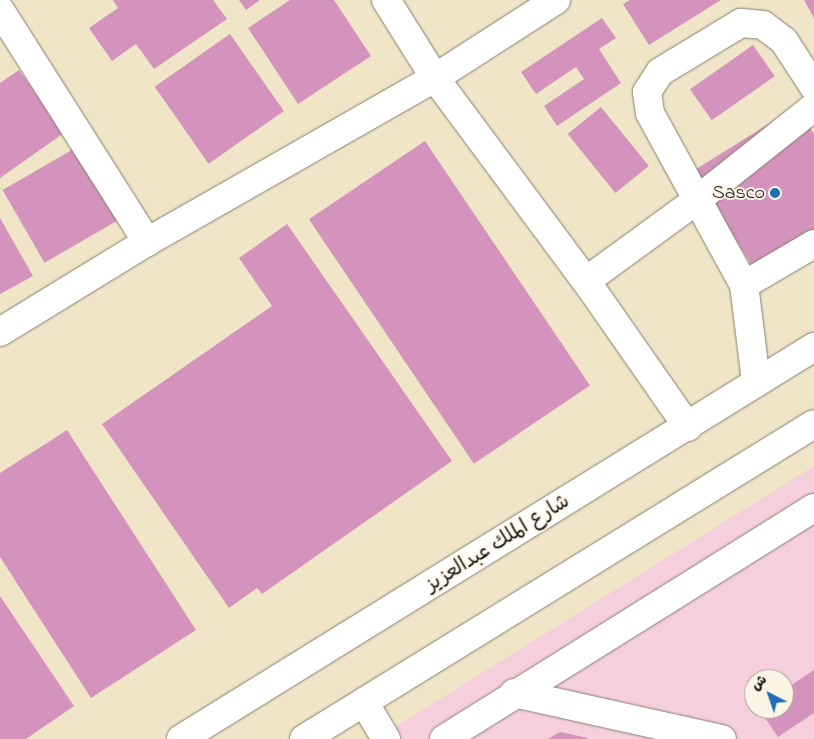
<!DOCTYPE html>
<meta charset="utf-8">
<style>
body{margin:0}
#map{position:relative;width:814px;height:739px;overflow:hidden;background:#f0e5c7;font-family:"Indie Flower","Playpen Sans Arabic",sans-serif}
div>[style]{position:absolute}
.built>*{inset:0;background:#f5cfdb}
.building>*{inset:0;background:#d493bc;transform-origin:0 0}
.roads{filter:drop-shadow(0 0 1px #868072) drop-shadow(0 0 1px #868072)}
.minor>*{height:28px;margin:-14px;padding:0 14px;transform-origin:14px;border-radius:14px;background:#fff}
.dots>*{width:14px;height:14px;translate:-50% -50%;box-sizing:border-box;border:2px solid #fcf5e5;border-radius:50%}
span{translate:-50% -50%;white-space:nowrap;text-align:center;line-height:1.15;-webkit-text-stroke:4px #fcf5e5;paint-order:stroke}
.poi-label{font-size:20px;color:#1c1c1c}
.right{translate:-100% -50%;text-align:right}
.street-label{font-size:20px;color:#1c1c1c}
.north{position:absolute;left:744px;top:669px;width:50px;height:50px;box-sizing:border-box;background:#fcf5e5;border:1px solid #a29e95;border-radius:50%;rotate:319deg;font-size:14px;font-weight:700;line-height:20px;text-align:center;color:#1c1c1c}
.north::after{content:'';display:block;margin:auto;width:18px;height:22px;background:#1f6fb2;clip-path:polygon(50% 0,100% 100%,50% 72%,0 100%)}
</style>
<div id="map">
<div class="built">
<div style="clip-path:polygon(evenodd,814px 466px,814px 739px,376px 739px,814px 466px,754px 679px,784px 679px,784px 709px,754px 709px,754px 679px)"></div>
</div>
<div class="building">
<div style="clip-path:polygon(113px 0,213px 0,227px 19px,154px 69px,136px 44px,112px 61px,89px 28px,118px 8px)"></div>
<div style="clip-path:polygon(239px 0,260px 0,246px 10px)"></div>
<div style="clip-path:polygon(290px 0,334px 0,371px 56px,298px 104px,248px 28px)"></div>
<div style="clip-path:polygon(630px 0,721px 0,649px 45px,623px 4px)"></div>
<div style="clip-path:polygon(804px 0,814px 0,814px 18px)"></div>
<div style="clip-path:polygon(602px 18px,616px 38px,599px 49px,621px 83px,557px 126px,544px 106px,584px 79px,576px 67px,536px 94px,521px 72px)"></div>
<div style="left:230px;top:34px;width:94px;height:92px;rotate:55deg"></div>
<div style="left:753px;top:45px;width:38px;height:77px;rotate:55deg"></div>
<div style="clip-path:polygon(19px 70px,64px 133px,0 178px,0 83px)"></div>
<div style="clip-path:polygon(797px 106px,814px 134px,814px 238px,757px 274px,693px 171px)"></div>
<div style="left:601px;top:107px;width:76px;height:43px;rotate:51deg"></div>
<div style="left:425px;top:141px;width:295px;height:140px;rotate:56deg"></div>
<div style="left:77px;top:147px;width:84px;height:86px;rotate:60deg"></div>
<div style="clip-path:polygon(0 218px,33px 276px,0 294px)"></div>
<div style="clip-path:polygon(287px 224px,452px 461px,262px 594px,257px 588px,229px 608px,102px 424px,272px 306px,239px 258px)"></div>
<div style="clip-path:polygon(67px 430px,196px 630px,91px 698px,0 557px,0 473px)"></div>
<div style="clip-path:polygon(0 596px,74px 706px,26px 739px,0 739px)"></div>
<div style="clip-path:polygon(814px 670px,814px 713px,778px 737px,759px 709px,784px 709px,784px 690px)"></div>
<div style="clip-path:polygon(560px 732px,588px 738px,588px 739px,548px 739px)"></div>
</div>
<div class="roads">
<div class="minor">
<div style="left:386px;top:0;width:92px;rotate:57.9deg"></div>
<div style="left:435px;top:78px;width:253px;rotate:53.4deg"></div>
<div style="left:586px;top:281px;width:178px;rotate:55.1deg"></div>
<div style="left:0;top:10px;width:275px;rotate:57.6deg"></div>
<div style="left:586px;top:281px;width:137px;rotate:-36.1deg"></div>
<div style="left:697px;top:200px;width:149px;rotate:-38.5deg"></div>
<div style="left:744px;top:285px;width:196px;rotate:-118.7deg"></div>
<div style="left:650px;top:113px;width:21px;rotate:-98deg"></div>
<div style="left:647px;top:92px;width:24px;rotate:-57deg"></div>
<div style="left:660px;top:72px;width:95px;rotate:-31.2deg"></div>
<div style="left:741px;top:23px;width:22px;rotate:5deg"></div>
<div style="left:763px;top:25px;width:26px;rotate:37deg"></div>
<div style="left:784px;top:41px;width:55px;rotate:56.9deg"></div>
<div style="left:0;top:332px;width:172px;rotate:-31.5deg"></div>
<div style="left:147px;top:242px;width:331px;rotate:-29.7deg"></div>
<div style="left:435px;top:78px;width:144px;rotate:-32.8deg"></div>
<div style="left:756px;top:381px;width:97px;rotate:-97.1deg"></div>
<div style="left:744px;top:285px;width:81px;rotate:-30.4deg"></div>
<div style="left:514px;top:693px;width:213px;rotate:12.5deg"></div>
<div style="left:364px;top:702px;width:43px;rotate:59.3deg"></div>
<div style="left:181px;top:739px;width:745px;rotate:-31.77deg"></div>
<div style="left:304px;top:739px;width:599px;rotate:-31.7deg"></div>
<div style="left:444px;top:739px;width:436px;rotate:-32deg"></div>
</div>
</div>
<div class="dots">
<div style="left:775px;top:193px;background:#1f6fb2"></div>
</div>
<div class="poi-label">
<span class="right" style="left:765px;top:193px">Sasco</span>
</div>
<div class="street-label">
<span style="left:498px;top:544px;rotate:-32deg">شارع الملك عبدالعزيز</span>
</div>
<div class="north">ش</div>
</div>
